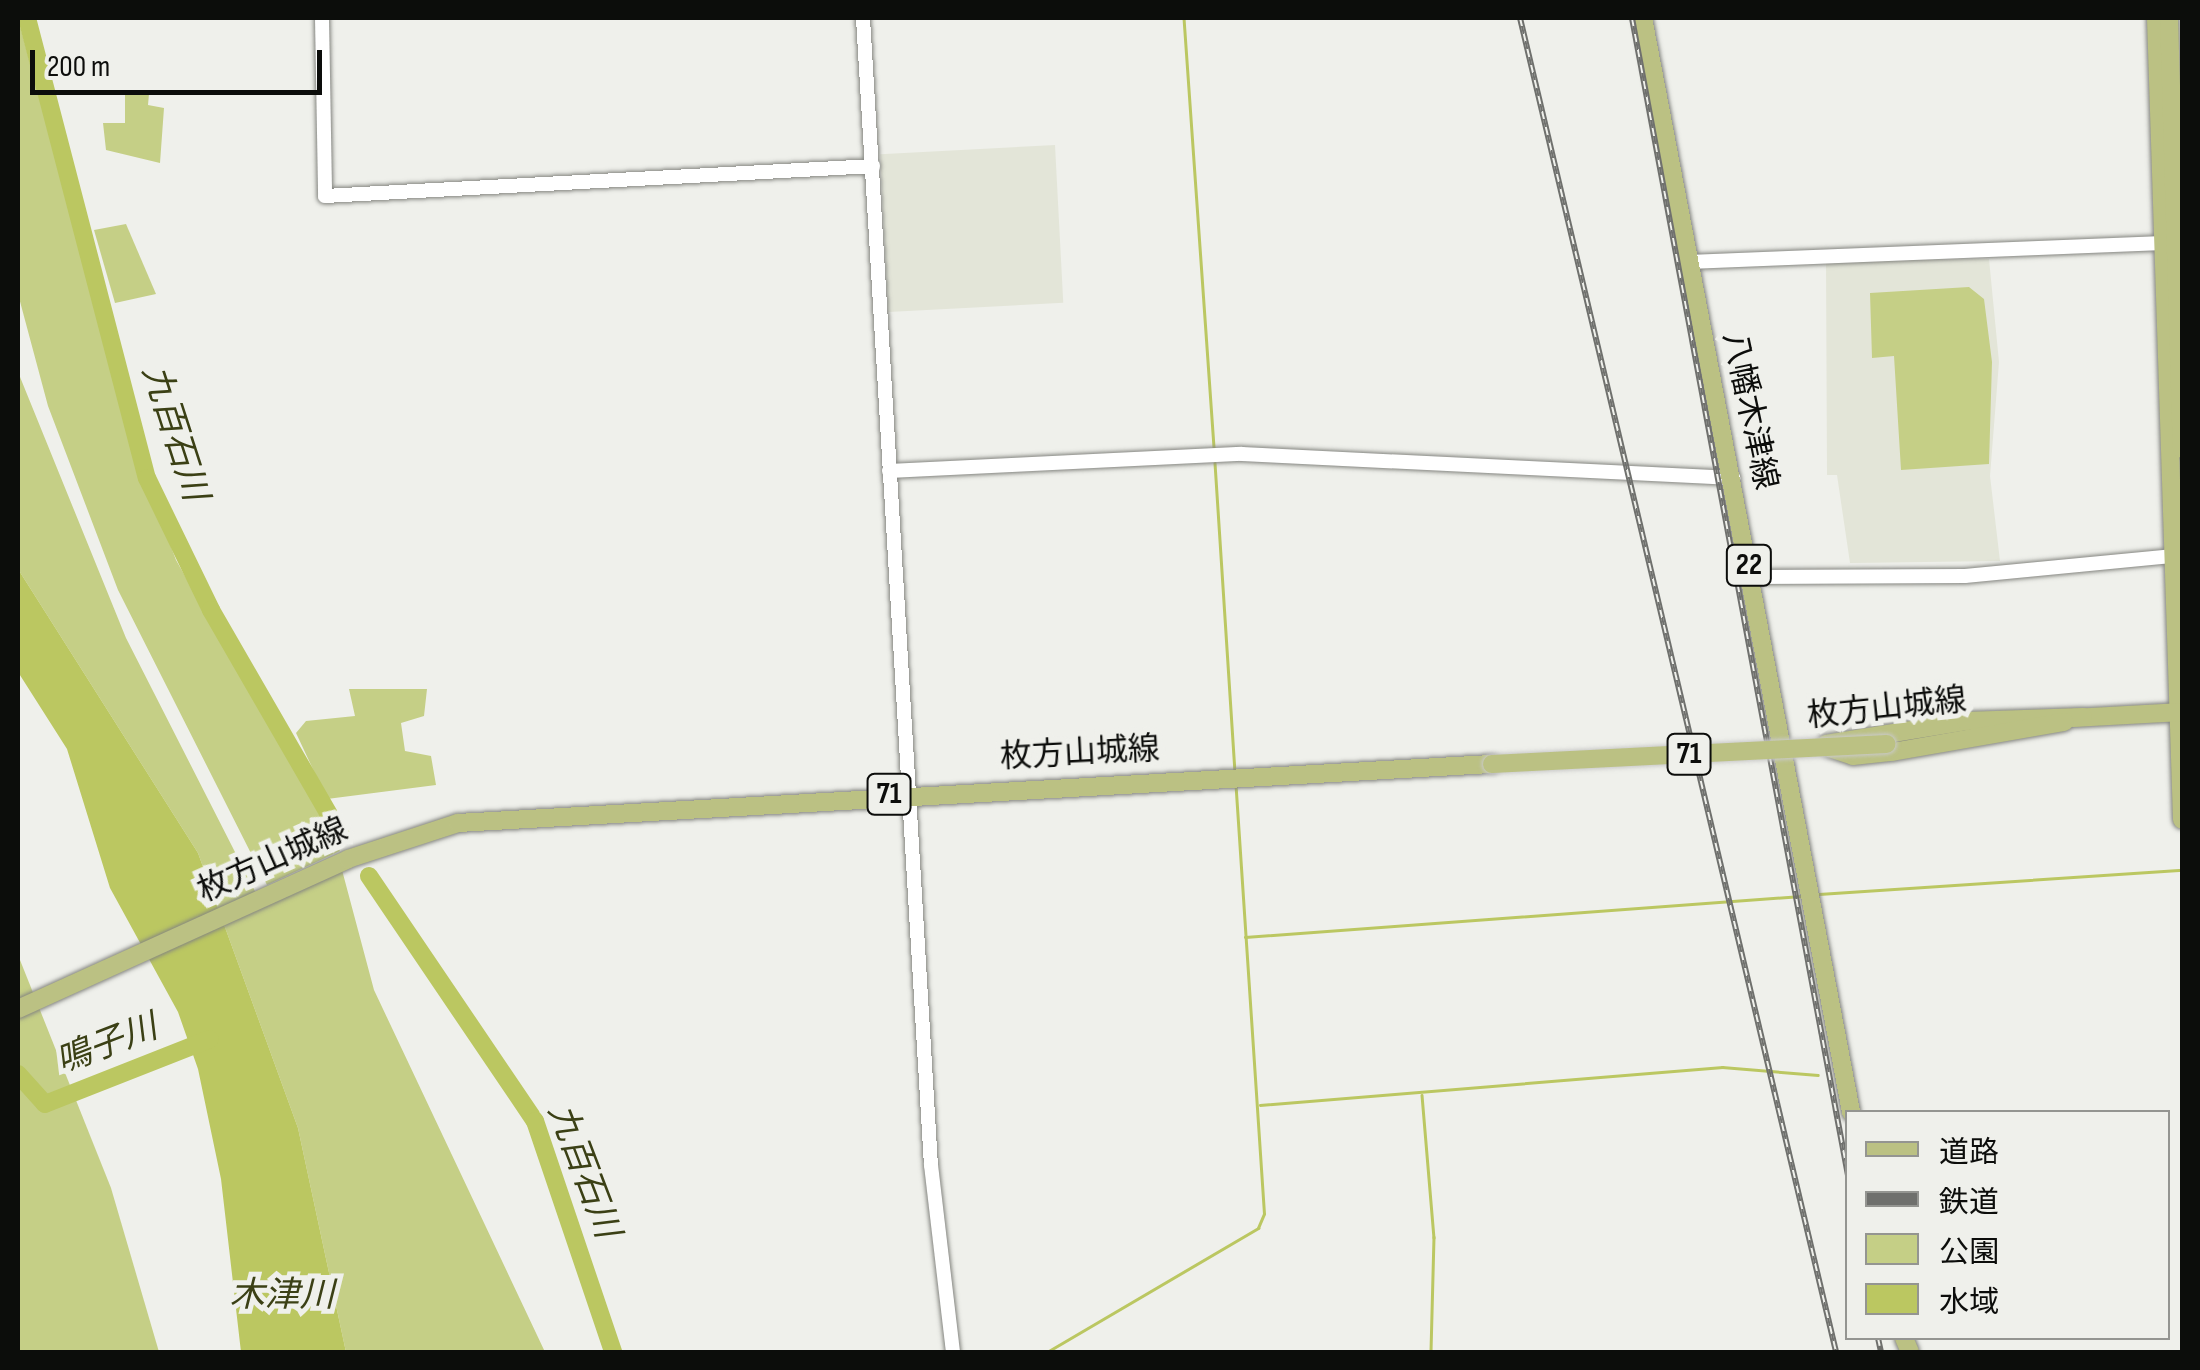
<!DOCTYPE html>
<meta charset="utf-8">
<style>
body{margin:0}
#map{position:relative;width:2200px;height:1370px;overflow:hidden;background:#eff0eb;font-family:"Sofia Sans Condensed","Noto Sans JP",sans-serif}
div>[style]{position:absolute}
.built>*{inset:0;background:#e3e5d8;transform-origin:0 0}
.green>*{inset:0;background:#c5cf86}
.water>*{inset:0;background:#bbc761}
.stream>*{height:2.5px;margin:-1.25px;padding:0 1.25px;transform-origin:1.25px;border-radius:1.25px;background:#bbc761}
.river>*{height:18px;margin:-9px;padding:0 9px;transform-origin:9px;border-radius:9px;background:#bbc761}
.roads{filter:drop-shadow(0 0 2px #858681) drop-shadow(0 0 2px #858681)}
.minor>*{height:14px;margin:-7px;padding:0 7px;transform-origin:7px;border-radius:7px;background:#fff}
.major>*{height:18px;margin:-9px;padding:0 9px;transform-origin:9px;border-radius:9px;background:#bbc183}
.rail>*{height:6px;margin-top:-3px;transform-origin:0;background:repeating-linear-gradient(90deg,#eff0eb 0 8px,#6f706d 0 16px);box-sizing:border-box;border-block:2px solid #6f706d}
.bridges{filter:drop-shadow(0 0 2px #cacac9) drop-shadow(0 0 2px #cacac9)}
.major-bridge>*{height:18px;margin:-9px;padding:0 9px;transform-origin:9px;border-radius:9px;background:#bbc183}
span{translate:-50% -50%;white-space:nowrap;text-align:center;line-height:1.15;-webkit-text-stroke:10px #eff0eb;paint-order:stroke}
.shield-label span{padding:2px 8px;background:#eff0eb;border:2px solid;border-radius:8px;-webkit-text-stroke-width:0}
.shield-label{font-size:30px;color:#0c0d0b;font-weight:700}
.street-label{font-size:32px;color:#0c0d0b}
.water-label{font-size:35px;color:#3b4015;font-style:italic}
.frame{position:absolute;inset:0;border:20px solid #0c0d0b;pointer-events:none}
.legend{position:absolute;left:1845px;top:1110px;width:325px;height:230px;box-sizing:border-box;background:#eff0eb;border:2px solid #949591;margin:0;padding:12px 18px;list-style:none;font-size:30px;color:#0c0d0b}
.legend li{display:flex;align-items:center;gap:20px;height:50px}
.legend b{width:50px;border:2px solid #949591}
.scale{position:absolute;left:30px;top:50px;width:292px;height:45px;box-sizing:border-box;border:5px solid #0c0d0b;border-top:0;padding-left:12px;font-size:30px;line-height:35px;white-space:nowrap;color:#0c0d0b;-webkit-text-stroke:8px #eff0eb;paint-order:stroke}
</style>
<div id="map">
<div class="built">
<div style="left:1055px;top:145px;width:158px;height:175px;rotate:87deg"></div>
<div style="clip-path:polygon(1989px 259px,1999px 362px,1990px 476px,2000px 561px,1850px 563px,1837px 475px,1827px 475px,1826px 261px)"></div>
</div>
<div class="green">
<div style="clip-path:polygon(18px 18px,131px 442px,176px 560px,340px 851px,267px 885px,118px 590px,48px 406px,18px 294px)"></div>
<div style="clip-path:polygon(125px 91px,149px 94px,148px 105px,164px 108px,160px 163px,106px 150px,103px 123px,125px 123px)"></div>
<div style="clip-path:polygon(126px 224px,156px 294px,115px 303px,94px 230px)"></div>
<div style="clip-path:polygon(1969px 287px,1984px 299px,1992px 362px,1989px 464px,1901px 470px,1894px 356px,1872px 358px,1870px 293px)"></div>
<div style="clip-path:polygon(18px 372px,126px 638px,263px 907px,342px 870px,374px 990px,545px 1352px,346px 1352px,298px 1128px,198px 853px,18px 569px)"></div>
<div style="clip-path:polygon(349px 689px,427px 689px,424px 716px,401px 723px,405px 751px,431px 756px,436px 785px,327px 799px,296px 733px,306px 721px,355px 716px)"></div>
<div style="clip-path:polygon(18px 955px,111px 1188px,159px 1352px,18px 1352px)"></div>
</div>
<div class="water">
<div style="clip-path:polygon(18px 569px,198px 853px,298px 1128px,346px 1352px,241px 1352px,221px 1179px,198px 1069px,178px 1012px,110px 888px,67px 749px,18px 672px)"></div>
</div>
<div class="stream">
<div style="left:1184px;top:18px;width:433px;rotate:86deg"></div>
<div style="left:1215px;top:463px;width:307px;rotate:86.3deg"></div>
<div style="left:1819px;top:894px;width:364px;rotate:-3.8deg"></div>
<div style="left:1245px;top:937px;width:558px;rotate:-4.22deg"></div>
<div style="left:1422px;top:1095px;width:143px;rotate:85.2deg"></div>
<div style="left:1434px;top:1237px;width:115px;rotate:91.5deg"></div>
<div style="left:1260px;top:1105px;width:464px;rotate:-4.7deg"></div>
<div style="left:1722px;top:1067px;width:96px;rotate:4.8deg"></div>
<div style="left:1047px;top:1352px;width:245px;rotate:-30.4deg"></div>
<div style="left:1258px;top:1228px;width:15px;rotate:-67deg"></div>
<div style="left:1264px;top:1214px;width:428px;rotate:-93.8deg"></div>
</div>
<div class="river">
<div style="left:27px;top:18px;width:475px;rotate:75.4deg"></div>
<div style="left:147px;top:478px;width:147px;rotate:64.1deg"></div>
<div style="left:211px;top:610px;width:260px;rotate:60deg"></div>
<div style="left:369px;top:876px;width:296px;rotate:55.9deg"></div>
<div style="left:535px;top:1121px;width:244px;rotate:71.3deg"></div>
<div style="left:18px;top:1074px;width:40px;rotate:48deg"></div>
<div style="left:45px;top:1104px;width:177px;rotate:-21.5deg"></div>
</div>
<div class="roads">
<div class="minor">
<div style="left:322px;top:18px;width:178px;rotate:89deg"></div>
<div style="left:325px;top:196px;width:549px;rotate:-3.13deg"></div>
<div style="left:863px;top:18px;width:1149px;rotate:86.61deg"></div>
<div style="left:931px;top:1165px;width:188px;rotate:83.3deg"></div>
<div style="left:1689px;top:262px;width:474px;rotate:-2.3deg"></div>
<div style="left:889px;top:471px;width:353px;rotate:-2.8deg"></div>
<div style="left:1242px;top:454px;width:492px;rotate:2.8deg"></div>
<div style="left:1752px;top:577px;width:213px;rotate:-0.3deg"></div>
<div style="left:1965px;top:576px;width:210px;rotate:-5.5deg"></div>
</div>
<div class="major">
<div style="left:1643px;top:18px;width:1114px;rotate:79.23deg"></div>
<div style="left:2156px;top:18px;width:802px;rotate:88.14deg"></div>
<div style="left:2169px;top:18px;width:431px;rotate:88.3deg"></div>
<div style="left:2073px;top:718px;width:109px;rotate:-3.2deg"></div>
<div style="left:1826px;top:744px;width:142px;rotate:-9.3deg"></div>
<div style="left:1966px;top:721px;width:117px;rotate:-2deg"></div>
<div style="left:1829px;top:748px;width:25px;rotate:18deg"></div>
<div style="left:1853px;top:756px;width:39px;rotate:-6deg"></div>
<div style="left:1892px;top:752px;width:175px;rotate:-9.9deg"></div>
<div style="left:18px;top:1009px;width:362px;rotate:-24.4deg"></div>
<div style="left:348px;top:859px;width:116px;rotate:-18.1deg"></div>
<div style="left:458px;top:823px;width:1036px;rotate:-3.27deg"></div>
<div style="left:1904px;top:1338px;width:15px;rotate:67deg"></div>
</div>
</div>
<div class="rail">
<div style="left:1520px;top:18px;width:1371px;rotate:76.67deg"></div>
<div style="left:1632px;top:18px;width:1178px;rotate:79.43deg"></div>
<div style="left:1878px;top:1338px;width:14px;rotate:78deg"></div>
</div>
<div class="bridges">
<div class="major-bridge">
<div style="left:1492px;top:764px;width:395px;rotate:-2.9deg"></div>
</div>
</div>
<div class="shield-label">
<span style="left:1749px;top:565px">22</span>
<span style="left:1689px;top:754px">71</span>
<span style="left:889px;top:794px">71</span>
</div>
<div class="street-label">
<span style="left:1749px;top:411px;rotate:78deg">八幡木津線</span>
<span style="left:1887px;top:709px;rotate:-6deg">枚方山城線</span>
<span style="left:1080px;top:754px;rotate:-3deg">枚方山城線</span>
<span style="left:273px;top:861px;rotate:-24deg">枚方山城線</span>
</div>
<div class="water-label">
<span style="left:174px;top:433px;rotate:72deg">九百石川</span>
<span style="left:107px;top:1045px;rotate:-21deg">鳴子川</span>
<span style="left:583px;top:1171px;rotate:69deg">九百石川</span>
<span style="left:282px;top:1296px">木津川</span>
</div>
<div class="frame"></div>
<ul class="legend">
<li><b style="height:12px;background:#bbc183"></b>道路</li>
<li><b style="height:12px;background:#6f706d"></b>鉄道</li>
<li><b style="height:28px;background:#c5cf86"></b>公園</li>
<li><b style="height:28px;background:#bbc761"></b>水域</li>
</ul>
<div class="scale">200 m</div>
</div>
